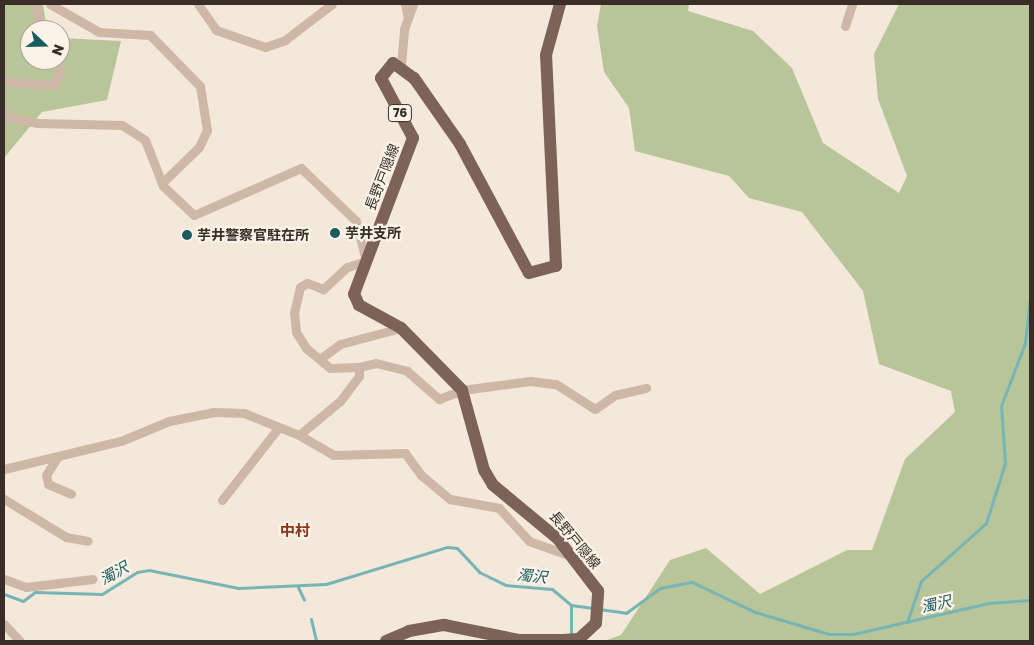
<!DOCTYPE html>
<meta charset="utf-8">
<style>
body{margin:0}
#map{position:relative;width:1034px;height:645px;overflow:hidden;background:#f4e8db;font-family:"Golos Text","Noto Sans JP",sans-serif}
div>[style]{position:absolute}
.green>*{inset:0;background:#b8c599}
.stream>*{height:3px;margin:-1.5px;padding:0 1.5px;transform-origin:1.5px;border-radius:1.5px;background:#77b4b5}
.minor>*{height:9px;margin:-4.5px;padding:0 4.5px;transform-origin:4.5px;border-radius:4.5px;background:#ceb7a6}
.primary>*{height:12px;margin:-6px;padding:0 6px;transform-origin:6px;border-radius:6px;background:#7d6357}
.dots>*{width:14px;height:14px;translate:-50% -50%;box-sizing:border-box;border:2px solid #fbf2e8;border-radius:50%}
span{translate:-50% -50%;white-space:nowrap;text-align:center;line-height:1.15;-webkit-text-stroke:4.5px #fbf2e8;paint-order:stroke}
.shield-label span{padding:1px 4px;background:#fbf2e8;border:1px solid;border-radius:4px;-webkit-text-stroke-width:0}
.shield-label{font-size:12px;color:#392d27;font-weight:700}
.street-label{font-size:14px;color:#392d27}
.poi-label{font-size:14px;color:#392d27;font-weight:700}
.left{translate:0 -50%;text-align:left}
.neighbourhood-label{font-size:15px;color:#913218;font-weight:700}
.water-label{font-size:15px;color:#185c5f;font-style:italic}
.frame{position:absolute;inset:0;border:5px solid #392d27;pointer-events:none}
.north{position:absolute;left:20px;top:20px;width:50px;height:50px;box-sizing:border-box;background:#fbf2e8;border:1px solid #ada39b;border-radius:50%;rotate:111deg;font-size:14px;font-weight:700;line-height:20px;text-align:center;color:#392d27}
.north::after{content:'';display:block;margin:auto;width:18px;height:22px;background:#185c5f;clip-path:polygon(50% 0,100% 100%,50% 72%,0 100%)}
</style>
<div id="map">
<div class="green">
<div style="clip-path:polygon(4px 4px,43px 4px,47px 30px,30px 30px,30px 60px,60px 60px,60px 38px,121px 41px,107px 100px,42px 112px,4px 158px)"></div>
<div style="clip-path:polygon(601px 4px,689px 4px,688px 11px,753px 31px,792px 68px,823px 143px,899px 193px,907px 176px,878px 99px,874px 54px,899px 4px,1030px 4px,1030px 641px,604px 641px,621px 635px,670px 560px,706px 548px,760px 594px,847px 550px,872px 550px,905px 459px,955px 412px,951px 391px,879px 364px,863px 291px,802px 212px,749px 198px,729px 176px,635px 151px,629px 108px,604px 72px,597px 26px)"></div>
</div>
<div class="stream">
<div style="left:298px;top:587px;width:14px;rotate:65deg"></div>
<div style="left:4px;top:594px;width:20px;rotate:20deg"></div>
<div style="left:23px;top:601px;width:15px;rotate:-37deg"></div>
<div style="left:35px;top:592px;width:67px;rotate:1.7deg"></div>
<div style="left:102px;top:594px;width:41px;rotate:-32.2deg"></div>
<div style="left:137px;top:572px;width:12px;rotate:-9deg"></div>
<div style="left:149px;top:570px;width:91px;rotate:11.4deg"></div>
<div style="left:238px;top:588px;width:88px;rotate:-2.6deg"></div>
<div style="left:326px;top:584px;width:127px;rotate:-17deg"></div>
<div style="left:447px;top:547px;width:10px;rotate:6deg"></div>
<div style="left:457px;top:548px;width:33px;rotate:47deg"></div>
<div style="left:479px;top:572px;width:30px;rotate:26deg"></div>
<div style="left:506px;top:585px;width:46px;rotate:5deg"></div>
<div style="left:552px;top:589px;width:25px;rotate:40deg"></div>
<div style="left:571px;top:605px;width:22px;rotate:8deg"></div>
<div style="left:571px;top:605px;width:31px;rotate:90deg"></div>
<div style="left:599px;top:609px;width:27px;rotate:8deg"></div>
<div style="left:626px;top:613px;width:42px;rotate:-36.3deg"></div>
<div style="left:660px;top:588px;width:33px;rotate:-11deg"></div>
<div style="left:692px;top:582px;width:70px;rotate:25.5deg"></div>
<div style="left:755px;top:612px;width:77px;rotate:16.6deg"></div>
<div style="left:829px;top:634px;width:24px"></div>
<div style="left:853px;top:634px;width:139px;rotate:-12.9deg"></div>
<div style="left:988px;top:603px;width:42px;rotate:-4.1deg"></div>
<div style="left:311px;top:619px;width:23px;rotate:77deg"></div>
<div style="left:907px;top:622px;width:43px;rotate:-71.1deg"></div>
<div style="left:921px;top:581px;width:87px;rotate:-41.7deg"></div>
<div style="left:986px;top:523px;width:63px;rotate:-72.4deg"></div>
<div style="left:1005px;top:463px;width:57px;rotate:-94deg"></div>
<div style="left:1001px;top:406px;width:67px;rotate:-69.1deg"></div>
<div style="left:1025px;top:343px;width:45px;rotate:-83.7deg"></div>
</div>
<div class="minor">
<div style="left:36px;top:4px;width:26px;rotate:83deg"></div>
<div style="left:50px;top:4px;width:56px;rotate:29.7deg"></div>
<div style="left:99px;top:32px;width:51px;rotate:3.4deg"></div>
<div style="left:150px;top:35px;width:71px;rotate:45.6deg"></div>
<div style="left:200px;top:86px;width:45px;rotate:81deg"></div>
<div style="left:207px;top:130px;width:19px;rotate:115deg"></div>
<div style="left:199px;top:147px;width:52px;rotate:135.8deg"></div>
<div style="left:198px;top:4px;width:32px;rotate:55deg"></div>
<div style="left:216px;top:30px;width:52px;rotate:19.1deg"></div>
<div style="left:265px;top:47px;width:21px;rotate:-19deg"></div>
<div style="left:285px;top:40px;width:59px;rotate:-37.5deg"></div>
<div style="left:405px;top:4px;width:14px;rotate:78deg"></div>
<div style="left:845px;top:26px;width:23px;rotate:-72deg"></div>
<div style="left:401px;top:65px;width:36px;rotate:-85deg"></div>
<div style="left:404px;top:29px;width:27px;rotate:-70deg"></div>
<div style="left:4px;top:81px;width:51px;rotate:4.5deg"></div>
<div style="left:55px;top:85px;width:14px;rotate:-69deg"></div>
<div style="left:60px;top:72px;width:15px;rotate:-127deg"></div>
<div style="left:4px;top:112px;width:10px;rotate:37deg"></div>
<div style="left:12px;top:118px;width:26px;rotate:11deg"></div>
<div style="left:38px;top:123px;width:84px;rotate:1.4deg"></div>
<div style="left:122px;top:125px;width:27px;rotate:33deg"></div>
<div style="left:145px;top:140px;width:49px;rotate:68.6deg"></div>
<div style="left:163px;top:186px;width:42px;rotate:43.1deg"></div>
<div style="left:194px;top:215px;width:117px;rotate:-23.7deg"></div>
<div style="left:301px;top:168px;width:76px;rotate:43.9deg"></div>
<div style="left:356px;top:221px;width:41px;rotate:76deg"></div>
<div style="left:366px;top:261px;width:20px;rotate:162deg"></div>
<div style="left:347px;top:267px;width:33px;rotate:137deg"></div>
<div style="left:323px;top:289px;width:17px;rotate:-159deg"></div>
<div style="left:307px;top:283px;width:8px;rotate:150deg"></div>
<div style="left:300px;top:287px;width:26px;rotate:103deg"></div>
<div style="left:294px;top:312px;width:20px;rotate:84deg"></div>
<div style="left:296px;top:332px;width:19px;rotate:58deg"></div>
<div style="left:306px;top:348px;width:31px;rotate:40deg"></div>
<div style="left:330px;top:368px;width:29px;rotate:-2deg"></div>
<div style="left:359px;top:367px;width:9px;rotate:90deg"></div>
<div style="left:359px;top:376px;width:31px;rotate:127deg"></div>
<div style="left:340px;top:401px;width:53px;rotate:140.3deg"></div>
<div style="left:321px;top:358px;width:24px;rotate:-36deg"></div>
<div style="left:340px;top:344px;width:63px;rotate:-14.7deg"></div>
<div style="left:359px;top:367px;width:17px;rotate:-13deg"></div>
<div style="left:376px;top:363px;width:32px;rotate:14deg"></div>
<div style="left:407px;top:371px;width:43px;rotate:41.2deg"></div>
<div style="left:439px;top:399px;width:25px;rotate:-21deg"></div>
<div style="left:462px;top:390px;width:69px;rotate:-7.5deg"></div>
<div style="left:530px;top:381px;width:26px;rotate:7deg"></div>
<div style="left:556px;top:384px;width:46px;rotate:32.7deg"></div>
<div style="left:595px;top:409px;width:24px;rotate:-35deg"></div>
<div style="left:615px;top:395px;width:32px;rotate:-13deg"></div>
<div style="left:58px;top:456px;width:22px;rotate:122deg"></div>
<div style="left:46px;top:475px;width:9px;rotate:77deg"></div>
<div style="left:48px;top:484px;width:25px;rotate:23deg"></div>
<div style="left:4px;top:469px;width:120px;rotate:-13.5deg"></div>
<div style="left:121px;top:441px;width:52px;rotate:-22.6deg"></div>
<div style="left:169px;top:421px;width:46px;rotate:-11.3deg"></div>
<div style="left:214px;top:412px;width:30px;rotate:2deg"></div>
<div style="left:244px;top:413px;width:59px;rotate:21.8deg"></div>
<div style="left:299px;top:435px;width:39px;rotate:30deg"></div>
<div style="left:333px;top:455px;width:72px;rotate:-1.6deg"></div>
<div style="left:405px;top:453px;width:27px;rotate:54deg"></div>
<div style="left:421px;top:475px;width:38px;rotate:40deg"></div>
<div style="left:450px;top:499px;width:50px;rotate:10.4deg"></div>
<div style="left:499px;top:508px;width:45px;rotate:47.7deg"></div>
<div style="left:529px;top:541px;width:41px;rotate:19.7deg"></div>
<div style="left:4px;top:499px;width:73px;rotate:31.5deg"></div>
<div style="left:66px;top:537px;width:22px;rotate:10deg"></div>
<div style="left:222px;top:500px;width:91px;rotate:-52.1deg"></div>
<div style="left:4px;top:579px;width:23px;rotate:20deg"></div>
<div style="left:26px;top:587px;width:67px;rotate:-6.8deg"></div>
<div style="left:4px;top:624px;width:23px;rotate:47deg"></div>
</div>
<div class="primary">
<div style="left:386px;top:641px;width:25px;rotate:-23deg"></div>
<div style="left:409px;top:631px;width:36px;rotate:-10deg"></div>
<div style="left:444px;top:625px;width:76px;rotate:11.3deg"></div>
<div style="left:519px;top:640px;width:43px"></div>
<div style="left:562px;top:640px;width:17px;rotate:-3deg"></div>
<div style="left:579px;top:639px;width:23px;rotate:-43deg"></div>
<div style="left:596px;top:623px;width:32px;rotate:-86deg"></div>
<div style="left:598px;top:591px;width:66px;rotate:-127.6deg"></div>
<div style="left:558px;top:539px;width:85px;rotate:-140.3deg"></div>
<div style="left:493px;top:485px;width:17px;rotate:-121deg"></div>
<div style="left:484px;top:470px;width:83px;rotate:-105.4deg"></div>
<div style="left:462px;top:390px;width:87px;rotate:-134.5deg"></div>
<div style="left:401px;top:328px;width:48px;rotate:-151.3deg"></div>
<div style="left:359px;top:305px;width:12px;rotate:-114deg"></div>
<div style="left:354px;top:294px;width:167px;rotate:-69.3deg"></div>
<div style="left:413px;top:138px;width:68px;rotate:-118.1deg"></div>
<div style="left:381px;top:78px;width:19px;rotate:-51deg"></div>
<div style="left:393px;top:63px;width:26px;rotate:36deg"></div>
<div style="left:414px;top:78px;width:80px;rotate:55.1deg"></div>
<div style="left:460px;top:144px;width:146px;rotate:61.9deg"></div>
<div style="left:529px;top:273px;width:28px;rotate:-15deg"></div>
<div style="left:556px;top:266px;width:211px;rotate:-92.7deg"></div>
<div style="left:546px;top:55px;width:53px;rotate:-74.6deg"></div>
</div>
<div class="dots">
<div style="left:335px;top:233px;background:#185c5f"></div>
<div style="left:187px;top:235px;background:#185c5f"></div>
</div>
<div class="shield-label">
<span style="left:400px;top:113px">76</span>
</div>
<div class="street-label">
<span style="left:382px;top:177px;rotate:-69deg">長野戸隠線</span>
<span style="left:575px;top:540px;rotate:50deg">長野戸隠線</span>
</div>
<div class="poi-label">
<span class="left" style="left:345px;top:233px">芋井支所</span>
<span class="left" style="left:197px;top:235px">芋井警察官駐在所</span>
</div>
<div class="neighbourhood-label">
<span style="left:295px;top:531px">中村</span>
</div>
<div class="water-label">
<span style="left:114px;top:573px;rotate:-29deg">濁沢</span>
<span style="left:532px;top:576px;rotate:6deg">濁沢</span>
<span style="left:936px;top:604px;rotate:-13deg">濁沢</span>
</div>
<div class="frame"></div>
<div class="north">N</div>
</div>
